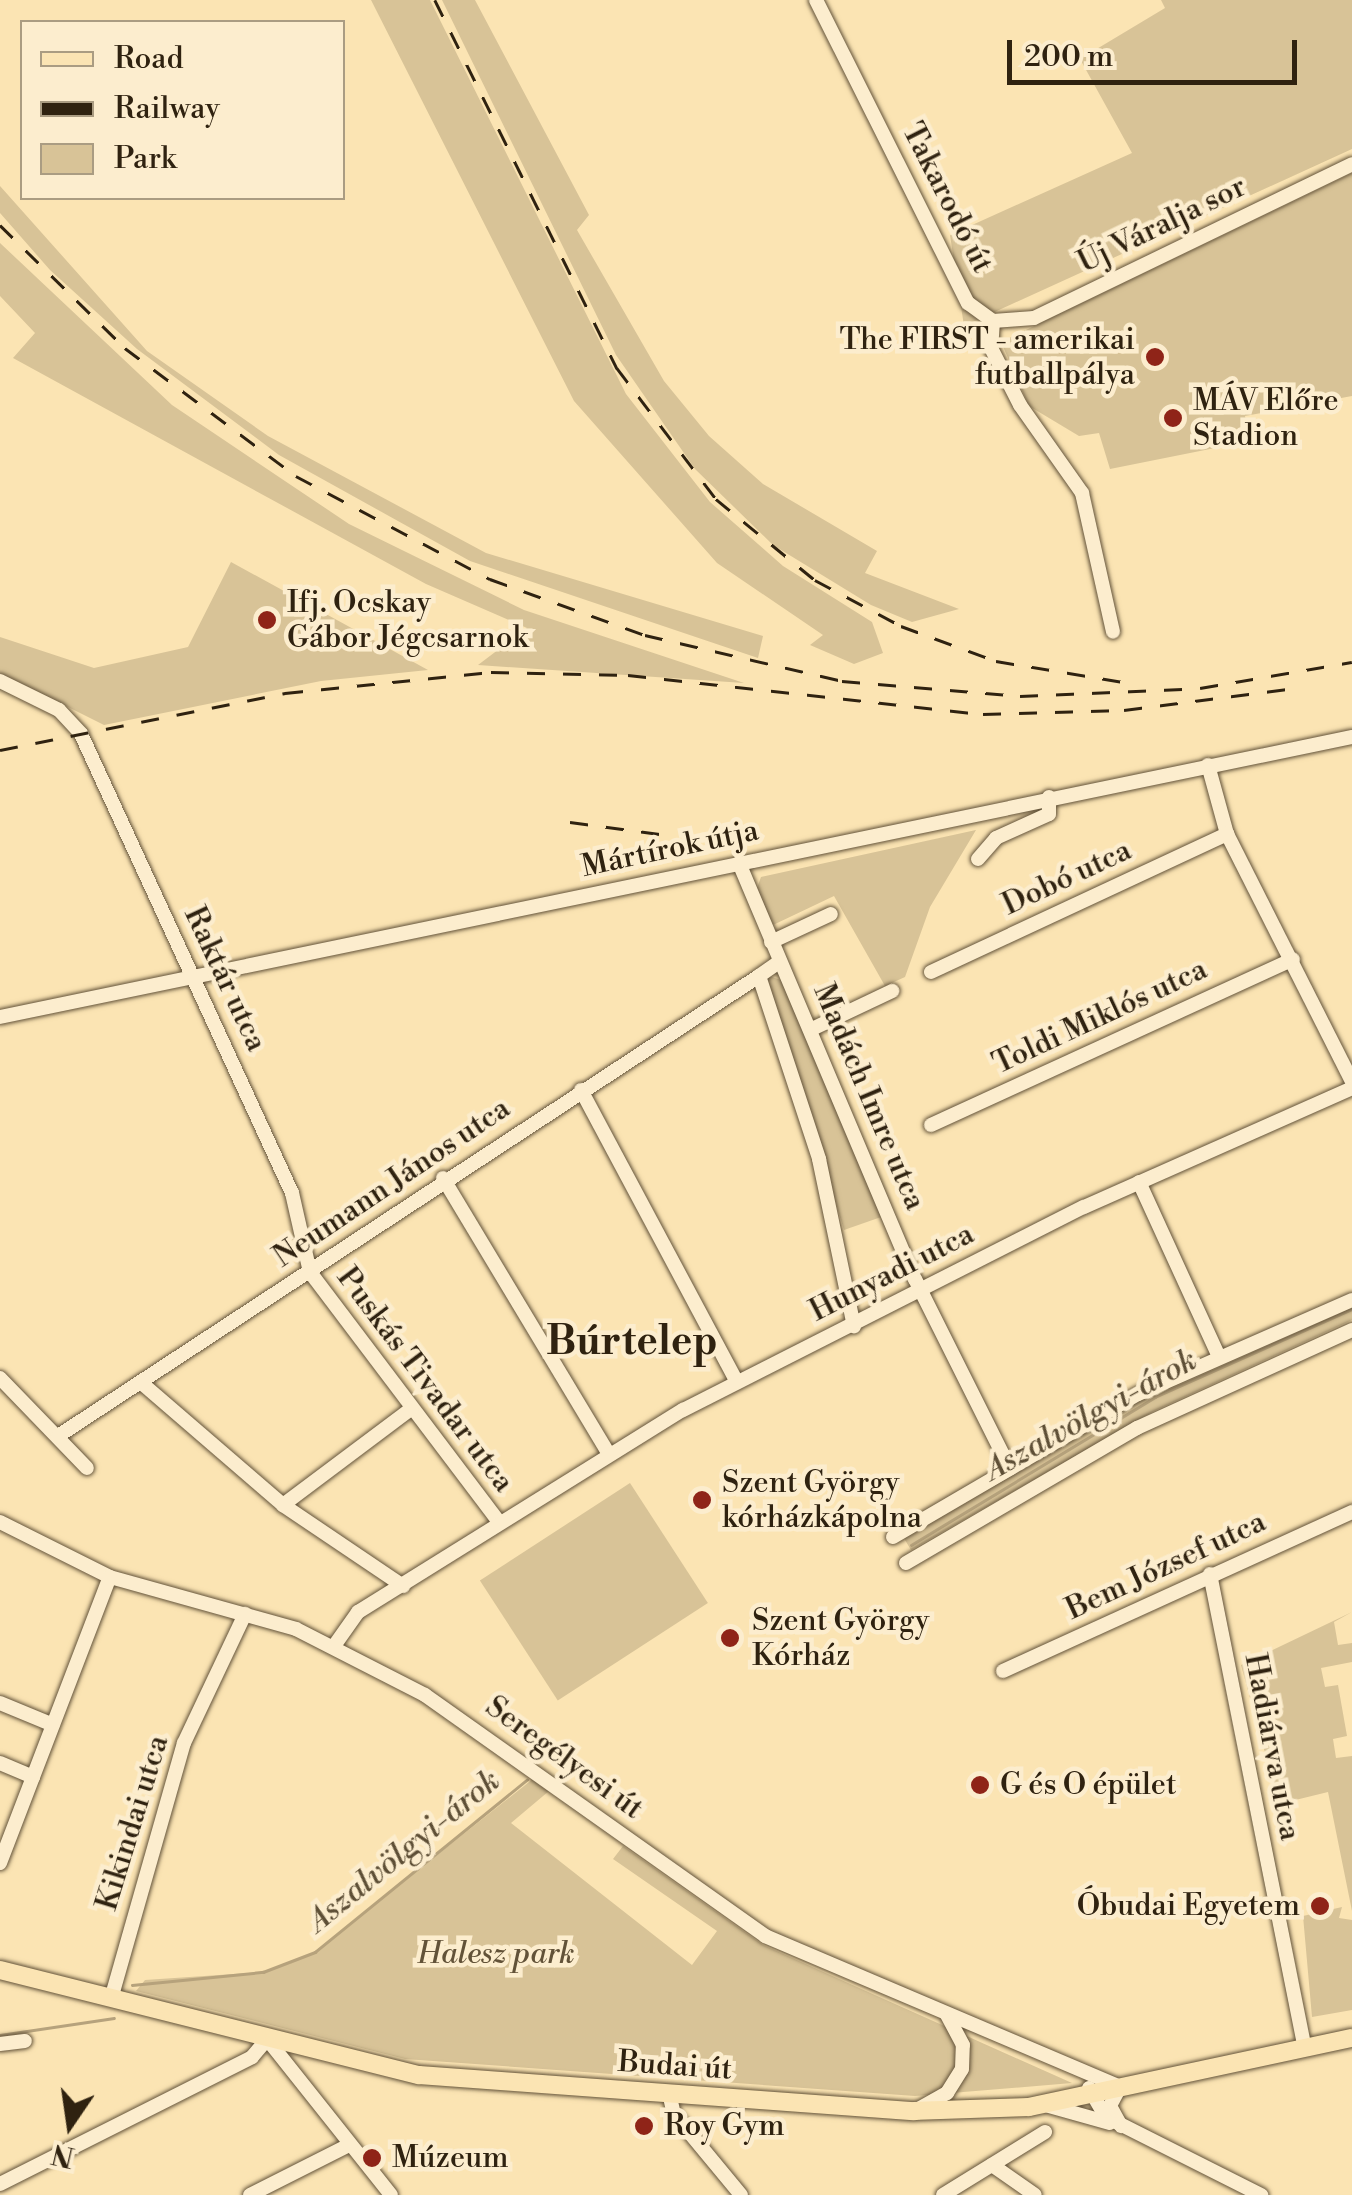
<!DOCTYPE html>
<meta charset="utf-8">
<style>
body{margin:0}
#map{position:relative;width:1352px;height:2195px;overflow:hidden;background:#fbe4b3;font-family:"Libre Bodoni",serif}
div>[style]{position:absolute}
.green>*{inset:0;background:#d8c397;transform-origin:0 0}
.stream>*{height:2.5px;margin:-1.25px;padding:0 1.25px;transform-origin:1.25px;border-radius:1.25px;background:#b6a27c}
.roads{filter:drop-shadow(0 0 2px #625239) drop-shadow(0 0 2px #625239)}
.minor>*{height:14px;margin:-7px;padding:0 7px;transform-origin:7px;border-radius:7px;background:#fcedce}
.major>*{height:18px;margin:-9px;padding:0 9px;transform-origin:9px;border-radius:9px;background:#fbe4b3}
.rail>*{height:2.5px;margin-top:-1.25px;transform-origin:0;background:repeating-linear-gradient(90deg,#2f2210 0 18px,transparent 0 36px)}
.dots>*{width:28px;height:28px;translate:-50% -50%;box-sizing:border-box;border:5px solid #fcedce;border-radius:50%}
span{translate:-50% -50%;white-space:nowrap;text-align:center;line-height:1.15;-webkit-text-stroke:9px #fcedce;paint-order:stroke}
.street-label{font-size:30px;color:#2f2210}
.poi-label{font-size:30px;color:#2f2210}
.right{translate:-100% -50%;text-align:right}
.left{translate:0 -50%;text-align:left}
.park-label{font-size:30px;color:#625238;font-style:italic}
.water-label{font-size:32px;color:#5e4f36;font-style:italic}
.district-label{font-size:40px;color:#2f2210;font-weight:700}
.legend{position:absolute;left:20px;top:20px;width:325px;height:180px;box-sizing:border-box;background:#fcedce;border:2px solid #aa9c82;margin:0;padding:12px 18px;list-style:none;font-size:30px;color:#2f2210}
.legend li{display:flex;align-items:center;gap:20px;height:50px}
.legend b{width:50px;border:2px solid #aa9c82}
.north{position:absolute;left:20px;top:2075px;width:100px;height:100px;-webkit-text-stroke:8px #fcedce;paint-order:stroke;rotate:193deg;font-size:28px;font-weight:700;line-height:40px;text-align:center;color:#2f2210}
.north::after{content:'';display:block;margin:auto;width:35px;height:45px;background:#2f2210;clip-path:polygon(50% 0,100% 100%,50% 72%,0 100%)}
.scale{position:absolute;left:1007px;top:40px;width:290px;height:45px;box-sizing:border-box;border:5px solid #2f2210;border-top:0;padding-left:12px;font-size:30px;line-height:35px;white-space:nowrap;color:#2f2210;-webkit-text-stroke:8px #fcedce;paint-order:stroke}
</style>
<div id="map">
<div class="green">
<div style="clip-path:polygon(371px 0,430px 0,626px 394px,710px 502px,783px 566px,872px 622px,883px 653px,854px 664px,810px 645px,823px 635px,717px 563px,574px 401px)"></div>
<div style="clip-path:polygon(442px 0,475px 0,589px 215px,577px 230px,664px 381px,709px 436px,763px 484px,877px 551px,865px 573px,959px 609px,912px 622px,871px 605px,773px 545px,695px 469px,616px 355px)"></div>
<div style="clip-path:polygon(1161px 0,1352px 0,1352px 149px,964px 326px,950px 235px,1132px 153px,1080px 59px,1165px 8px)"></div>
<div style="clip-path:polygon(1352px 173px,1352px 396px,1245px 416px,1250px 441px,1110px 469px,1099px 433px,1079px 436px,1029px 406px,1001px 342px)"></div>
<div style="clip-path:polygon(0 186px,147px 351px,268px 436px,486px 553px,763px 636px,758px 658px,470px 561px,279px 455px,137px 349px,50px 270px,0 213px)"></div>
<div style="clip-path:polygon(0 243px,172px 405px,349px 524px,524px 610px,744px 683px,478px 665px,527px 628px,426px 584px,13px 358px,35px 333px,0 296px)"></div>
<div style="clip-path:polygon(231px 562px,428px 670px,321px 681px,104px 725px,0 673px,0 637px,94px 668px,188px 647px)"></div>
<div style="clip-path:polygon(976px 830px,930px 907px,905px 977px,885px 986px,834px 896px,773px 925px,757px 888px,761px 877px)"></div>
<div style="clip-path:polygon(766px 975px,781px 980px,884px 1216px,844px 1230px)"></div>
<div style="clip-path:polygon(1352px 1300px,1352px 1320px,1154px 1411px,911px 1550px,902px 1535px,1141px 1393px)"></div>
<div style="left:630px;top:1483px;width:143px;height:179px;rotate:57deg"></div>
<div style="clip-path:polygon(1352px 1612px,1334px 1622px,1338px 1645px,1352px 1643px,1352px 1662px,1321px 1668px,1325px 1687px,1338px 1685px,1347px 1736px,1333px 1739px,1336px 1758px,1352px 1756px,1352px 1911px,1328px 1792px,1279px 1804px,1241px 1665px)"></div>
<div style="clip-path:polygon(534px 1778px,549px 1791px,511px 1823px,692px 1965px,717px 1931px,613px 1859px,623px 1846px,763px 1945px,1072px 2083px,915px 2096px,405px 2059px,136px 1991px,145px 1980px,263px 1972px,315px 1952px)"></div>
<div style="clip-path:polygon(1342px 1907px,1339px 1918px,1352px 1920px,1352px 2010px,1312px 2017px,1303px 1916px)"></div>
</div>
<div class="stream">
<div style="left:911px;top:1545px;width:285px;rotate:-31.2deg"></div>
<div style="left:1155px;top:1397px;width:216px;rotate:-24.1deg"></div>
<div style="left:132px;top:1985px;width:132px;rotate:-5.7deg"></div>
<div style="left:263px;top:1972px;width:56px;rotate:-21deg"></div>
<div style="left:315px;top:1952px;width:273px;rotate:-39.1deg"></div>
<div style="left:0;top:2035px;width:115px;rotate:-8.5deg"></div>
</div>
<div class="roads">
<div class="minor">
<div style="left:816px;top:0;width:339px;rotate:63.4deg"></div>
<div style="left:968px;top:303px;width:31px;rotate:36deg"></div>
<div style="left:993px;top:321px;width:41px;rotate:-4.2deg"></div>
<div style="left:1034px;top:318px;width:353px;rotate:-25.8deg"></div>
<div style="left:993px;top:321px;width:27px;rotate:94deg"></div>
<div style="left:991px;top:348px;width:64px;rotate:63deg"></div>
<div style="left:1020px;top:405px;width:108px;rotate:54.8deg"></div>
<div style="left:1082px;top:493px;width:142px;rotate:77.4deg"></div>
<div style="left:0;top:681px;width:66px;rotate:26.2deg"></div>
<div style="left:59px;top:710px;width:33px;rotate:47deg"></div>
<div style="left:81px;top:734px;width:505px;rotate:65.31deg"></div>
<div style="left:292px;top:1193px;width:81px;rotate:77.2deg"></div>
<div style="left:310px;top:1272px;width:312px;rotate:52.9deg"></div>
<div style="left:1208px;top:765px;width:72px;rotate:74.6deg"></div>
<div style="left:1227px;top:834px;width:277px;rotate:63.2deg"></div>
<div style="left:978px;top:859px;width:28px;rotate:-49deg"></div>
<div style="left:996px;top:838px;width:58px;rotate:-24.4deg"></div>
<div style="left:1049px;top:814px;width:17px;rotate:-90deg"></div>
<div style="left:739px;top:863px;width:452px;rotate:67.1deg"></div>
<div style="left:915px;top:1279px;width:212px;rotate:63.4deg"></div>
<div style="left:771px;top:942px;width:66px;rotate:-25deg"></div>
<div style="left:779px;top:962px;width:24px;rotate:145deg"></div>
<div style="left:759px;top:976px;width:193px;rotate:71.8deg"></div>
<div style="left:819px;top:1159px;width:171px;rotate:78.2deg"></div>
<div style="left:931px;top:972px;width:327px;rotate:-25deg"></div>
<div style="left:0;top:1017px;width:1381px;rotate:-11.7deg"></div>
<div style="left:812px;top:1029px;width:89px;rotate:-25.4deg"></div>
<div style="left:581px;top:1090px;width:331px;rotate:61.9deg"></div>
<div style="left:931px;top:1125px;width:398px;rotate:-24.6deg"></div>
<div style="left:443px;top:1178px;width:322px;rotate:59deg"></div>
<div style="left:1139px;top:1182px;width:192px;rotate:65.4deg"></div>
<div style="left:0;top:1378px;width:125px;rotate:46deg"></div>
<div style="left:144px;top:1385px;width:184px;rotate:40.8deg"></div>
<div style="left:283px;top:1505px;width:145px;rotate:34deg"></div>
<div style="left:58px;top:1436px;width:838px;rotate:-33.27deg"></div>
<div style="left:283px;top:1505px;width:160px;rotate:-36.9deg"></div>
<div style="left:0;top:1522px;width:123px;rotate:26.6deg"></div>
<div style="left:110px;top:1577px;width:193px;rotate:15.6deg"></div>
<div style="left:296px;top:1629px;width:145px;rotate:27.1deg"></div>
<div style="left:425px;top:1695px;width:417px;rotate:35.3deg"></div>
<div style="left:765px;top:1936px;width:386px;rotate:23deg"></div>
<div style="left:1120px;top:2087px;width:21px;rotate:118deg"></div>
<div style="left:1110px;top:2106px;width:23px;rotate:61deg"></div>
<div style="left:893px;top:1537px;width:284px;rotate:-30.3deg"></div>
<div style="left:1138px;top:1394px;width:234px;rotate:-23.7deg"></div>
<div style="left:906px;top:1563px;width:268px;rotate:-30.3deg"></div>
<div style="left:1137px;top:1428px;width:236px;rotate:-24.5deg"></div>
<div style="left:1210px;top:1574px;width:483px;rotate:78.7deg"></div>
<div style="left:334px;top:1646px;width:42px;rotate:-54.8deg"></div>
<div style="left:358px;top:1612px;width:383px;rotate:-31.9deg"></div>
<div style="left:683px;top:1410px;width:449px;rotate:-26.9deg"></div>
<div style="left:1084px;top:1207px;width:293px;rotate:-23.9deg"></div>
<div style="left:1003px;top:1671px;width:384px;rotate:-24.5deg"></div>
<div style="left:0;top:1703px;width:57px;rotate:22.5deg"></div>
<div style="left:0;top:1763px;width:36px;rotate:23deg"></div>
<div style="left:0;top:1863px;width:306px;rotate:-69deg"></div>
<div style="left:111px;top:1999px;width:266px;rotate:-74.1deg"></div>
<div style="left:184px;top:1743px;width:143px;rotate:-64.7deg"></div>
<div style="left:0;top:2044px;width:25px;rotate:-7deg"></div>
<div style="left:1089px;top:2088px;width:34px;rotate:60deg"></div>
<div style="left:1106px;top:2117px;width:174px;rotate:26.7deg"></div>
<div style="left:669px;top:2093px;width:22px;rotate:77deg"></div>
<div style="left:674px;top:2114px;width:105px;rotate:50.4deg"></div>
<div style="left:1049px;top:2106px;width:63px;rotate:15.6deg"></div>
<div style="left:920px;top:2108px;width:31px;rotate:-29deg"></div>
<div style="left:947px;top:2093px;width:28px;rotate:-58deg"></div>
<div style="left:962px;top:2069px;width:24px;rotate:-88deg"></div>
<div style="left:963px;top:2045px;width:34px;rotate:-118deg"></div>
<div style="left:992px;top:2165px;width:52px;rotate:34.9deg"></div>
<div style="left:0;top:2184px;width:282px;rotate:-26.7deg"></div>
<div style="left:252px;top:2057px;width:23px;rotate:-50deg"></div>
<div style="left:267px;top:2039px;width:199px;rotate:51.5deg"></div>
<div style="left:250px;top:2195px;width:111px;rotate:-26.8deg"></div>
<div style="left:943px;top:2195px;width:120px;rotate:-31.7deg"></div>
</div>
<div class="major">
<div style="left:0;top:1970px;width:432px;rotate:14.1deg"></div>
<div style="left:419px;top:2075px;width:496px;rotate:4.2deg"></div>
<div style="left:914px;top:2111px;width:115px;rotate:-2deg"></div>
<div style="left:1029px;top:2107px;width:330px;rotate:-12.1deg"></div>
</div>
</div>
<div class="rail">
<div style="left:435px;top:0;width:411px;rotate:63.7deg"></div>
<div style="left:617px;top:368px;width:164px;rotate:52.9deg"></div>
<div style="left:716px;top:499px;width:128px;rotate:39.3deg"></div>
<div style="left:815px;top:580px;width:98px;rotate:28.1deg"></div>
<div style="left:901px;top:626px;width:101px;rotate:20.2deg"></div>
<div style="left:996px;top:661px;width:135px;rotate:9.4deg"></div>
<div style="left:0;top:225px;width:175px;rotate:44.5deg"></div>
<div style="left:125px;top:348px;width:214px;rotate:36.8deg"></div>
<div style="left:296px;top:476px;width:220px;rotate:28deg"></div>
<div style="left:490px;top:579px;width:165px;rotate:19.9deg"></div>
<div style="left:645px;top:635px;width:202px;rotate:13.1deg"></div>
<div style="left:842px;top:681px;width:179px;rotate:4.8deg"></div>
<div style="left:1020px;top:696px;width:180px;rotate:-2.5deg"></div>
<div style="left:1200px;top:688px;width:154px;rotate:-9.7deg"></div>
<div style="left:0;top:750px;width:291px;rotate:-11.3deg"></div>
<div style="left:285px;top:693px;width:207px;rotate:-5.8deg"></div>
<div style="left:491px;top:672px;width:137px;rotate:1.3deg"></div>
<div style="left:628px;top:675px;width:357px;rotate:6.3deg"></div>
<div style="left:983px;top:714px;width:141px;rotate:-1.6deg"></div>
<div style="left:1124px;top:710px;width:165px;rotate:-7.3deg"></div>
<div style="left:570px;top:822px;width:98px;rotate:7.6deg"></div>
</div>
<div class="dots">
<div style="left:1155px;top:357px;background:#8f2418"></div>
<div style="left:1173px;top:418px;background:#8f2418"></div>
<div style="left:267px;top:620px;background:#8f2418"></div>
<div style="left:702px;top:1500px;background:#8f2418"></div>
<div style="left:730px;top:1638px;background:#8f2418"></div>
<div style="left:980px;top:1785px;background:#8f2418"></div>
<div style="left:1320px;top:1906px;background:#8f2418"></div>
<div style="left:644px;top:2126px;background:#8f2418"></div>
<div style="left:372px;top:2158px;background:#8f2418"></div>
</div>
<div class="street-label">
<span style="left:947px;top:198px;rotate:63deg">Takarodó út</span>
<span style="left:1162px;top:225px;rotate:-26deg">Új Váralja sor</span>
<span style="left:670px;top:849px;rotate:-12deg">Mártírok útja</span>
<span style="left:1067px;top:878px;rotate:-25deg">Dobó utca</span>
<span style="left:225px;top:979px;rotate:65deg">Raktár utca</span>
<span style="left:1100px;top:1017px;rotate:-25deg">Toldi Miklós utca</span>
<span style="left:869px;top:1097px;rotate:67deg">Madách Imre utca</span>
<span style="left:392px;top:1183px;rotate:-34deg">Neumann János utca</span>
<span style="left:892px;top:1273px;rotate:-27deg">Hunyadi utca</span>
<span style="left:425px;top:1380px;rotate:53deg">Puskás Tivadar utca</span>
<span style="left:1166px;top:1566px;rotate:-25deg">Bem József utca</span>
<span style="left:1272px;top:1747px;rotate:79deg">Hadiárva utca</span>
<span style="left:564px;top:1758px;rotate:36deg">Seregélyesi út</span>
<span style="left:133px;top:1823px;rotate:-73deg">Kikindai utca</span>
<span style="left:675px;top:2066px;rotate:4deg">Budai út</span>
</div>
<div class="poi-label">
<span class="right" style="left:1135px;top:357px">The FIRST - amerikai<br>futballpálya</span>
<span class="left" style="left:1193px;top:418px">MÁV Előre<br>Stadion</span>
<span class="left" style="left:287px;top:620px">Ifj. Ocskay<br>Gábor Jégcsarnok</span>
<span class="left" style="left:722px;top:1500px">Szent György<br>kórházkápolna</span>
<span class="left" style="left:752px;top:1638px">Szent György<br>Kórház</span>
<span class="left" style="left:1000px;top:1785px">G és O épület</span>
<span class="right" style="left:1300px;top:1906px">Óbudai Egyetem</span>
<span class="left" style="left:664px;top:2126px">Roy Gym</span>
<span class="left" style="left:392px;top:2158px">Múzeum</span>
</div>
<div class="park-label">
<span style="left:496px;top:1954px">Halesz park</span>
</div>
<div class="water-label">
<span style="left:1091px;top:1415px;rotate:-29deg">Aszalvölgyi-árok</span>
<span style="left:404px;top:1851px;rotate:-39deg">Aszalvölgyi-árok</span>
</div>
<div class="district-label">
<span style="left:632px;top:1342px">Búrtelep</span>
</div>
<ul class="legend">
<li><b style="height:12px;background:#fbe4b3"></b>Road</li>
<li><b style="height:12px;background:#2f2210"></b>Railway</li>
<li><b style="height:28px;background:#d8c397"></b>Park</li>
</ul>
<div class="north">N</div>
<div class="scale">200 m</div>
</div>
